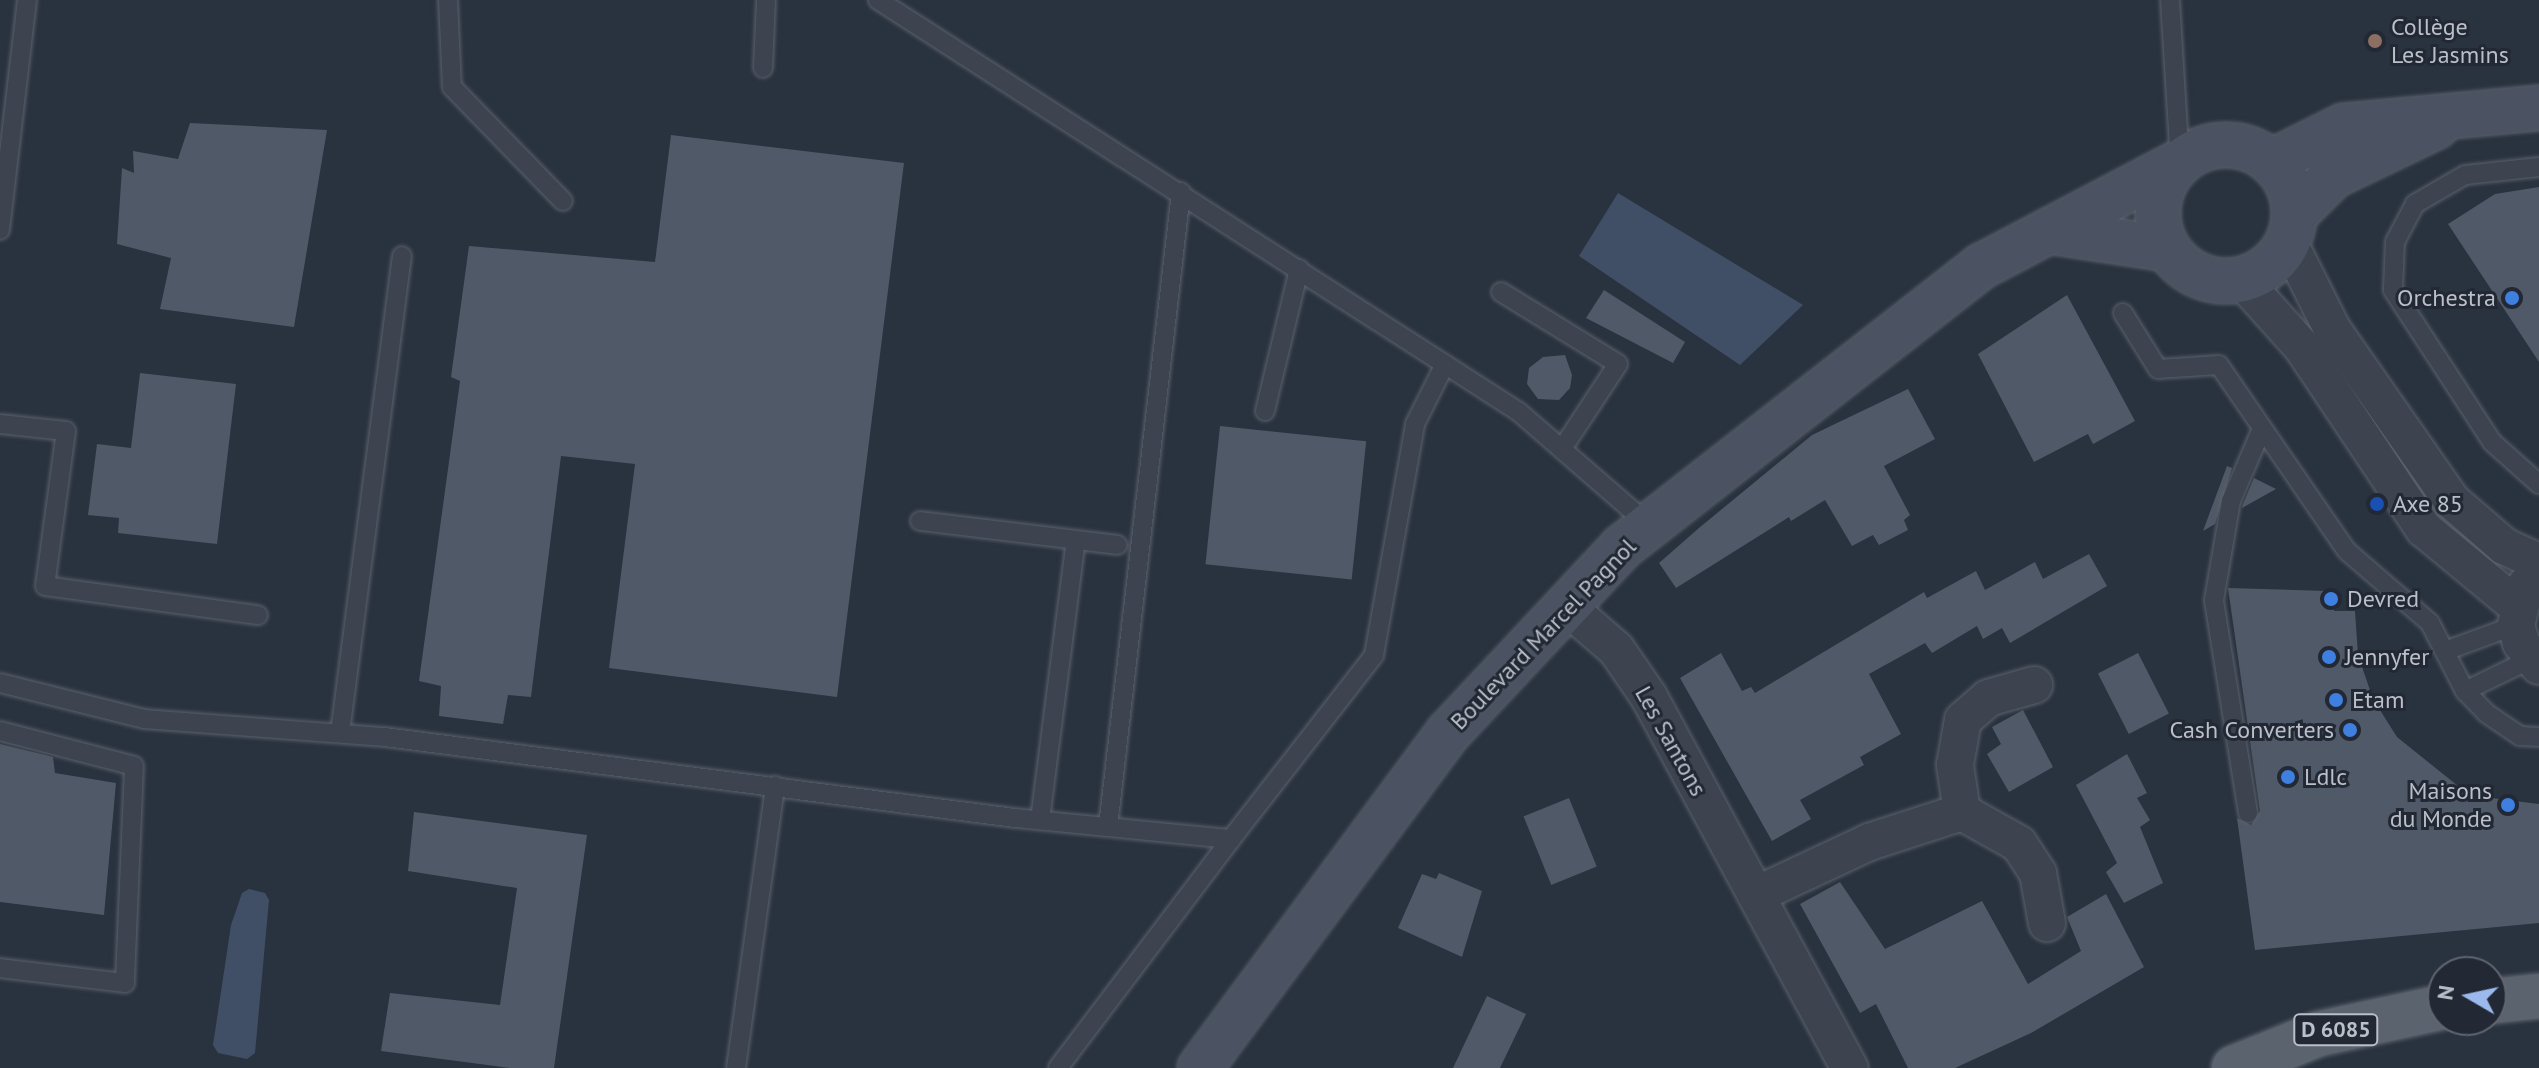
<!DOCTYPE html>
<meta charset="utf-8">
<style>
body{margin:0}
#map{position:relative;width:2539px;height:1068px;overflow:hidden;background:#29323f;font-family:"PT Sans",sans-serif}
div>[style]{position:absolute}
.water>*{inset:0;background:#414f66}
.building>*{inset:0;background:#505967;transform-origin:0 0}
.roads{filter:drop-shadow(0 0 2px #5b626c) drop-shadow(0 0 2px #5b626c)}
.lane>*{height:18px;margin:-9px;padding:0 9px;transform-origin:9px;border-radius:9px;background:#3d444f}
.street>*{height:36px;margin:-18px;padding:0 18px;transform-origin:18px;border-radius:18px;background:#3d444f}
.secondary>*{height:44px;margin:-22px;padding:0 22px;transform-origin:22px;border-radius:22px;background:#4b5362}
.secondary>.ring{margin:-22px;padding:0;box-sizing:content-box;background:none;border:44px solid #4b5362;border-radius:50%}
.primary>*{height:44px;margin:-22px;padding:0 22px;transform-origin:22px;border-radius:22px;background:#5b636f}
.dots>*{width:22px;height:22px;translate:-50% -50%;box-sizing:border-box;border:4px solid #222934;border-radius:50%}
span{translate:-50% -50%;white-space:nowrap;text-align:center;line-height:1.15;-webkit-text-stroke:6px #222934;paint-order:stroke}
.shield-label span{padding:2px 6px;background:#222934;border:2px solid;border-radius:6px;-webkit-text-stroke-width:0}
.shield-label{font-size:22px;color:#babfc9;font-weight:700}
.poi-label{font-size:24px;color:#babfc9}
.left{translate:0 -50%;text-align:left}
.right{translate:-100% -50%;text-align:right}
.street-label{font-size:24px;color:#babfc9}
.north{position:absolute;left:2427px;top:956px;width:80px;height:80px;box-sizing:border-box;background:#222934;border:2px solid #5f6570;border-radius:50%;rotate:279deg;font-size:22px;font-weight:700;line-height:32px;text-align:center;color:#babfc9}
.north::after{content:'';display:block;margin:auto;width:28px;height:36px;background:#9bb9ed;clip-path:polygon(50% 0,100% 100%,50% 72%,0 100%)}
</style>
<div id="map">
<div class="water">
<div style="clip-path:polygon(1618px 193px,1803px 305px,1740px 365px,1579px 256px)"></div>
<div style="clip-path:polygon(249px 889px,265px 893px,269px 900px,255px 1053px,247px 1059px,218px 1053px,213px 1045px,231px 925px,242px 893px)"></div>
</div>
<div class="building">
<div style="clip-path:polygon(190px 123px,327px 130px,294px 327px,160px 309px,171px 258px,117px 244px,122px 168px,134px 173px,133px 151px,178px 159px)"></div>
<div style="clip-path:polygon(671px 135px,904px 163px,837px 697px,609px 668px,635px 464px,561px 456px,531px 697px,508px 695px,503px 724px,439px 716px,441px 686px,419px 681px,460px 381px,451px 377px,469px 246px,655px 262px)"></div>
<div style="clip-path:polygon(2539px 187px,2539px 362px,2448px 224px,2495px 194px)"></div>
<div style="clip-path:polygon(1604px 290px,1685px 342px,1673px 363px,1586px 318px)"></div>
<div style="clip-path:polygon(2067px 295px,2135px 421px,2093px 444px,2088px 434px,2034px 462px,1978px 354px)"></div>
<div style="clip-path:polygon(1565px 355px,1572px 375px,1570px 388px,1559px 400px,1538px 399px,1527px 384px,1529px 368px,1543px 357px)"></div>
<div style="clip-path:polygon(140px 373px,236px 384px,217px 544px,118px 533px,119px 518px,88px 515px,97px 444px,131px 448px)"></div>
<div style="clip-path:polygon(1908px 389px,1935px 439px,1884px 466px,1910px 515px,1904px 520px,1908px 530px,1879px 545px,1873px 535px,1852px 546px,1825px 500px,1791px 521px,1789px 517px,1676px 588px,1659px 563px,1699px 528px,1812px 435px)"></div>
<div style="left:1220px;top:426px;width:147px;height:139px;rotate:6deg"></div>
<div style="clip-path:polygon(2227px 466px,2232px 468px,2215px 524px,2203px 531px)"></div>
<div style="clip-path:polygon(2254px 478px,2276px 489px,2242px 508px,2243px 504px)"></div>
<div style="clip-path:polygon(2089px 554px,2107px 586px,2010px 643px,2002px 628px,1983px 639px,1977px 626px,1932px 653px,1925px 643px,1869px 674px,1901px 734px,1860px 757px,1864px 765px,1800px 800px,1811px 819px,1772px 841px,1680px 678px,1721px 653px,1742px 691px,1751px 687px,1755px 693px,1924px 592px,1927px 598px,1976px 571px,1985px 590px,2035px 562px,2043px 579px)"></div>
<div style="clip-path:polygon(2228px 588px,2326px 591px,2326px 600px,2335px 601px,2334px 611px,2355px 611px,2358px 655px,2373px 699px,2397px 737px,2458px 786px,2491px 798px,2539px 804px,2539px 923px,2255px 950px,2237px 818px,2251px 825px,2260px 811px)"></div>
<div style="left:2138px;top:653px;width:68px;height:45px;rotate:63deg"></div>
<div style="clip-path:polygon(2023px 710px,2053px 767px,2009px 792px,1987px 754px,2001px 744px,1992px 727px)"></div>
<div style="clip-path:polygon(0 744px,53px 757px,55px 773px,116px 783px,104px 915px,0 902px)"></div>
<div style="clip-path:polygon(2127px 754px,2147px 793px,2137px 798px,2150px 820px,2140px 827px,2163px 883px,2124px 903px,2106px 872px,2117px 863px,2076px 785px)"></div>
<div style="left:1569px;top:798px;width:74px;height:49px;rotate:68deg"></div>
<div style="clip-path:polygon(414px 812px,587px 835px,554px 1068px,510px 1068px,381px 1051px,390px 993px,500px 1005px,517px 888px,408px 871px)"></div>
<div style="clip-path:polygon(1439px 873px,1482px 891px,1462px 957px,1398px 928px,1422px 874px,1436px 879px)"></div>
<div style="clip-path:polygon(1840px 882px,1885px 949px,1982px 901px,2028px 984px,2081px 951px,2067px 917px,2106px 894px,2144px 967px,2031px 1033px,1955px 1068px,1908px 1068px,1876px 1004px,1860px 1013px,1800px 904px)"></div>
<div style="clip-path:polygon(1487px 996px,1526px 1014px,1500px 1068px,1453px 1068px)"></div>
</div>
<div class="roads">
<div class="lane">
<div style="left:448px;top:0;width:87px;rotate:87.4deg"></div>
<div style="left:452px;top:87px;width:159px;rotate:45.8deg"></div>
<div style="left:878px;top:0;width:762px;rotate:32.73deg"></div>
<div style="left:1519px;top:412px;width:172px;rotate:41deg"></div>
<div style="left:2170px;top:0;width:162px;rotate:86.5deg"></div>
<div style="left:763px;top:68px;width:68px;rotate:-87.5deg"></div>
<div style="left:2539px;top:167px;width:74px;rotate:173.8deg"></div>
<div style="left:2465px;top:175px;width:58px;rotate:149.9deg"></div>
<div style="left:2415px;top:204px;width:43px;rotate:117.8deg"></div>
<div style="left:2395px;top:242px;width:48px;rotate:92.4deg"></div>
<div style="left:2393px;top:290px;width:181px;rotate:56.9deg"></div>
<div style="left:2492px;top:442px;width:63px;rotate:41.8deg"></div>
<div style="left:0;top:230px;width:232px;rotate:-83.3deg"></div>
<div style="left:1501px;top:292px;width:137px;rotate:31.6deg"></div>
<div style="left:1618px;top:364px;width:102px;rotate:123.4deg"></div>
<div style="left:2123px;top:313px;width:66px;rotate:58deg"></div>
<div style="left:2158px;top:369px;width:61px;rotate:-3.8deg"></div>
<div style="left:2219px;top:365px;width:226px;rotate:55.5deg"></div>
<div style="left:2347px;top:551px;width:110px;rotate:40.9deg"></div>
<div style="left:2430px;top:623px;width:76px;rotate:62.8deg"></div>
<div style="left:2465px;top:691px;width:30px;rotate:46deg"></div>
<div style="left:2486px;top:713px;width:41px;rotate:34.1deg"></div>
<div style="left:2520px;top:736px;width:19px;rotate:3deg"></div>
<div style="left:1265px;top:411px;width:146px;rotate:-76.5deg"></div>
<div style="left:0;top:424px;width:66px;rotate:6.1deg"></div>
<div style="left:66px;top:431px;width:156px;rotate:97.7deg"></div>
<div style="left:45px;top:586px;width:215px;rotate:7.8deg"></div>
<div style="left:920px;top:521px;width:199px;rotate:6.9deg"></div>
<div style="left:2445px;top:651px;width:76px;rotate:-20.1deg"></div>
<div style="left:0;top:683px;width:148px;rotate:14deg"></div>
<div style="left:144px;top:719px;width:242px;rotate:4.3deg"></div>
<div style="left:385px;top:737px;width:635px;rotate:7.33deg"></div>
<div style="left:1015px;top:818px;width:217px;rotate:5.6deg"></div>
<div style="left:1231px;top:839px;width:233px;rotate:-52.1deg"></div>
<div style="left:1374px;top:655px;width:235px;rotate:-79.9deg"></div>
<div style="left:1415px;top:424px;width:67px;rotate:-63.4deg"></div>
<div style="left:2465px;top:691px;width:73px;rotate:-25.9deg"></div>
<div style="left:0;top:731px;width:138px;rotate:14.6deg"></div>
<div style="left:134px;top:766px;width:217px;rotate:92.4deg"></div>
<div style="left:125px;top:983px;width:126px;rotate:-173.2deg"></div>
<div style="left:340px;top:733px;width:481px;rotate:-82.6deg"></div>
<div style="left:2248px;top:813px;width:216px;rotate:-99.1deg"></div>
<div style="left:2214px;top:600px;width:100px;rotate:-80.3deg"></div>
<div style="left:2231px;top:501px;width:76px;rotate:-66.8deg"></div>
<div style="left:1040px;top:820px;width:282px;rotate:-82.7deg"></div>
<div style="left:1108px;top:827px;width:639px;rotate:-83.44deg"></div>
<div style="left:736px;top:1068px;width:285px;rotate:-82.1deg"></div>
<div style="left:1058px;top:1068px;width:287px;rotate:-52.9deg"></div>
</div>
<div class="street">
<div style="left:2288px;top:241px;width:98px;rotate:63.4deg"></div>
<div style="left:2332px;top:329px;width:210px;rotate:55.1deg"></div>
<div style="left:2452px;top:501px;width:69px;rotate:40.9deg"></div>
<div style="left:2504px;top:546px;width:38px;rotate:25deg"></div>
<div style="left:2242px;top:280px;width:90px;rotate:48.2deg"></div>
<div style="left:2302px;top:347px;width:219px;rotate:56.2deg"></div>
<div style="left:2424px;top:529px;width:121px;rotate:39.6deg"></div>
<div style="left:2526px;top:585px;width:41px;rotate:104deg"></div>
<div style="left:2516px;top:625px;width:19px;rotate:74deg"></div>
<div style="left:2521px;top:643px;width:29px;rotate:52deg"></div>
<div style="left:1565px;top:605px;width:67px;rotate:40.8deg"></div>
<div style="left:1616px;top:649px;width:58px;rotate:55.5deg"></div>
<div style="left:1649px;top:697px;width:422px;rotate:61.6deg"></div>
<div style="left:1962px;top:812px;width:65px;rotate:29.3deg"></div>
<div style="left:2019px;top:844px;width:35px;rotate:57deg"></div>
<div style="left:2038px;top:873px;width:51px;rotate:79.8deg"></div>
<div style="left:1756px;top:895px;width:125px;rotate:-25.1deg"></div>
<div style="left:1869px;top:842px;width:98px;rotate:-17.9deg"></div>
<div style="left:1962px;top:812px;width:48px;rotate:-98.5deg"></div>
<div style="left:1955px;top:765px;width:46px;rotate:-79.9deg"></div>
<div style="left:1963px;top:720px;width:33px;rotate:-41deg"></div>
<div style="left:1988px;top:698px;width:48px;rotate:-15.8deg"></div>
</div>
<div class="secondary">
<div class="ring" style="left:2158px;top:145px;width:92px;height:92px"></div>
<div style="left:2272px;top:162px;width:80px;rotate:-26.6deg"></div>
<div style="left:2344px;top:126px;width:196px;rotate:-5.3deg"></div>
<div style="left:2294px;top:215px;width:55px;rotate:-45deg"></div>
<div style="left:2333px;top:176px;width:115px;rotate:-25.7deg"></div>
<div style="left:2049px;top:231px;width:120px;rotate:8.6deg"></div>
<div style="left:1200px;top:1068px;width:418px;rotate:-53.5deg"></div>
<div style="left:1449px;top:732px;width:253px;rotate:-46.9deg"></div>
<div style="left:1622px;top:547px;width:457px;rotate:-38deg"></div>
<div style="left:1982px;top:266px;width:224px;rotate:-27.7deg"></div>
</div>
<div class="primary">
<div style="left:2491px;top:1001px;width:48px;rotate:-5.9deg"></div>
<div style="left:2234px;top:1068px;width:91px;rotate:-22deg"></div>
<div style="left:2318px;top:1034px;width:128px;rotate:-12.2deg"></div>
</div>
</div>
<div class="dots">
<div style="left:2375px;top:41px;background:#8d6e63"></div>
<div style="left:2512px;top:298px;background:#3f7fe0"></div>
<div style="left:2377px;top:504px;background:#1a4fb4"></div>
<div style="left:2331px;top:599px;background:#3f7fe0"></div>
<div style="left:2329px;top:657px;background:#3f7fe0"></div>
<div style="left:2336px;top:700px;background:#3f7fe0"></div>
<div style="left:2350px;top:730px;background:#3f7fe0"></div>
<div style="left:2288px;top:777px;background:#3f7fe0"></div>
<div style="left:2508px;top:805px;background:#3f7fe0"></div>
</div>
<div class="shield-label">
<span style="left:2336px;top:1030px">D 6085</span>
</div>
<div class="poi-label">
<span class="left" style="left:2391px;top:41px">Collège<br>Les Jasmins</span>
<span class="right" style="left:2496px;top:298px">Orchestra</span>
<span class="left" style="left:2393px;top:504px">Axe 85</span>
<span class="left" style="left:2347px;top:599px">Devred</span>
<span class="left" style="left:2345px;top:657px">Jennyfer</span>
<span class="left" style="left:2352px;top:700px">Etam</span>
<span class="right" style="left:2334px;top:730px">Cash Converters</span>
<span class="left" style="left:2304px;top:777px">Ldlc</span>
<span class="right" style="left:2492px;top:805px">Maisons<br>du Monde</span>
</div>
<div class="street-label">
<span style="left:1543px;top:634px;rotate:-46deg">Boulevard Marcel Pagnol</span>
<span style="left:1671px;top:741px;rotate:61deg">Les Santons</span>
</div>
<div class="north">N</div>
</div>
